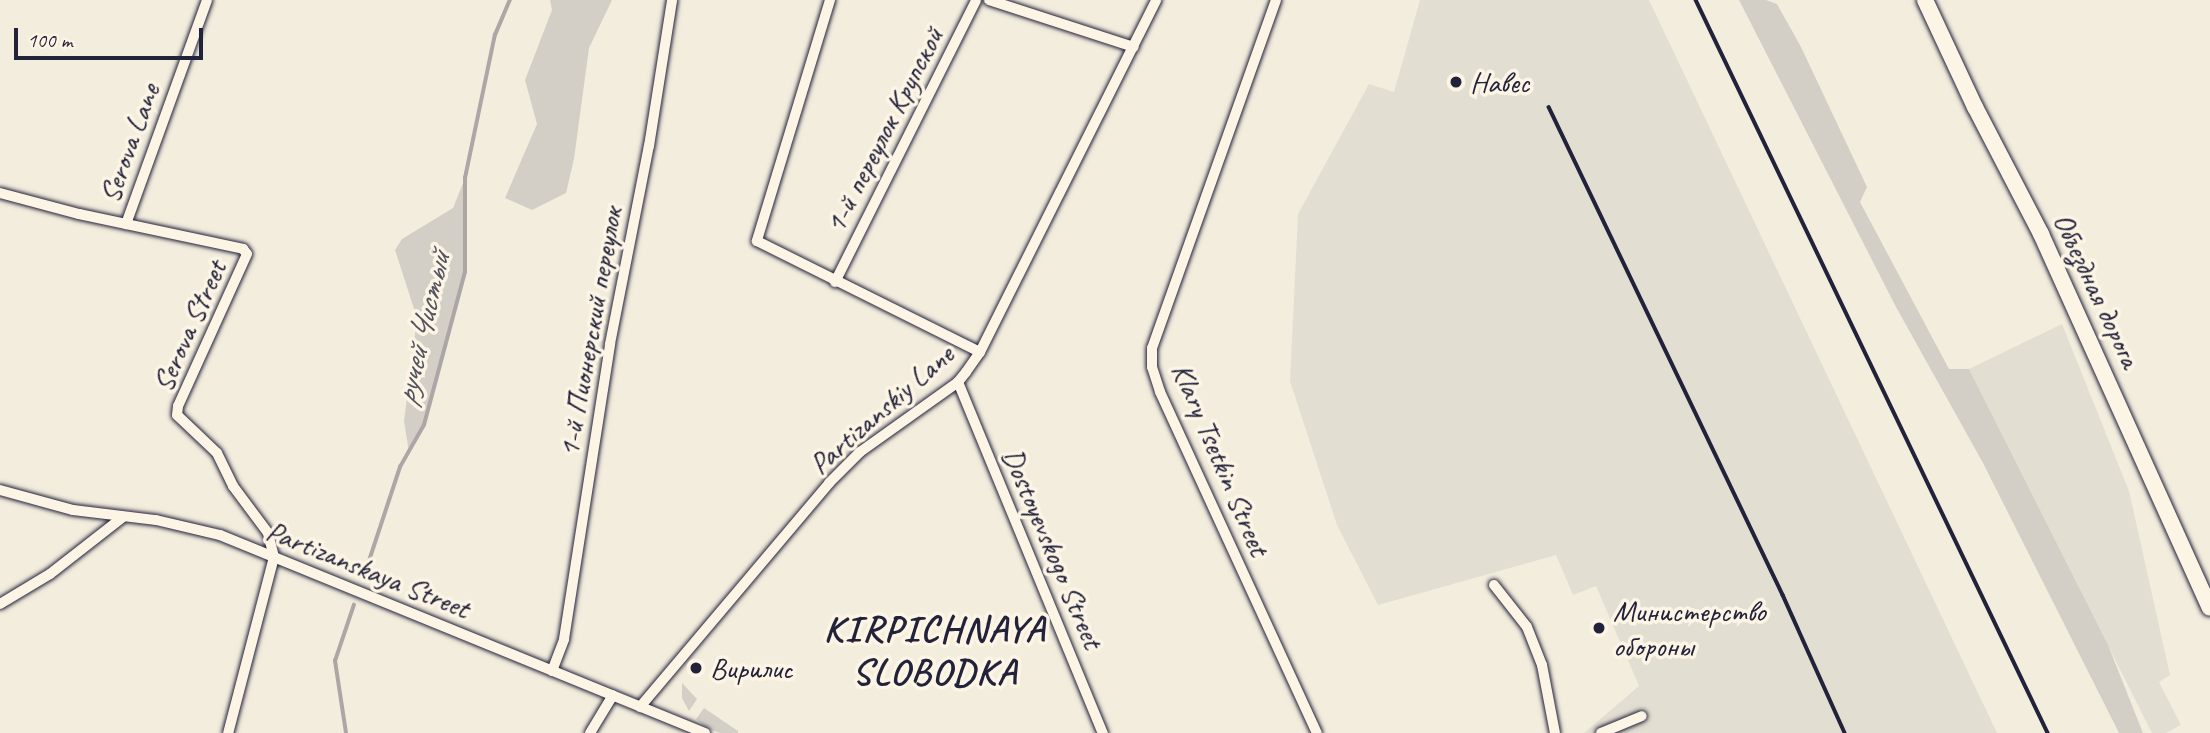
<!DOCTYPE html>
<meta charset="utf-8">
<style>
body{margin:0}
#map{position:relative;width:2210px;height:733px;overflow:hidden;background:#f3edde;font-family:Caveat,sans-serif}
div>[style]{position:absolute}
.built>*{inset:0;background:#e3ded2}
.green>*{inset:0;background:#d4cfc6}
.stream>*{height:3.5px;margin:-1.75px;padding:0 1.75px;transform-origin:1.75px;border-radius:1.75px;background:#aca7a6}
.roads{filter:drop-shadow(0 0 2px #22223b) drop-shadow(0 0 2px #22223b)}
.minor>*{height:10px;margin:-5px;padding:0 5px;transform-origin:5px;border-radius:5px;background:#fcf5e5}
.primary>*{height:16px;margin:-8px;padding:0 8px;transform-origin:8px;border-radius:8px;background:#fcf5e5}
.rail>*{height:3.5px;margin:-1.75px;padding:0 1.75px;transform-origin:1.75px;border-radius:1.75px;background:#22223b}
.dots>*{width:19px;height:19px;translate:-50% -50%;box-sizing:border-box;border:4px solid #fcf5e5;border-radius:50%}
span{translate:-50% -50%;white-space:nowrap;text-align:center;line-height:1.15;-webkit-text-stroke:7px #fcf5e5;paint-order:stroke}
.poi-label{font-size:30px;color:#22223b}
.left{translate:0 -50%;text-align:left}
.street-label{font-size:30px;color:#22223b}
.water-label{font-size:32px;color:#525160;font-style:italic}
.district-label{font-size:37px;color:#22223b;font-weight:700;letter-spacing:2px}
.scale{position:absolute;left:14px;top:28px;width:189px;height:32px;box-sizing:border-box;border:4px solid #22223b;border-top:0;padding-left:9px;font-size:21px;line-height:24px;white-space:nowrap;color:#22223b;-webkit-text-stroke:5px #fcf5e5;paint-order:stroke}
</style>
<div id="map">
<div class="built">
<div style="clip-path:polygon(1420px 0,1649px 0,1997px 733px,1584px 733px,1639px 686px,1596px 586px,1573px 595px,1556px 555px,1378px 605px,1337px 525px,1290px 381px,1298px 214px,1369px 84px,1394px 92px)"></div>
<div style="clip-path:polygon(2062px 324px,2129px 491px,2170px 675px,2159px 682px,2181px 725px,2166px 733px,2152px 733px,1969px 369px)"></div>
</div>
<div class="green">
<div style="clip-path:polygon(550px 0,612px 0,589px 48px,574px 159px,566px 193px,532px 210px,505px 198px,537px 124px,525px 80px,552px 10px)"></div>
<div style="clip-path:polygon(1739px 0,1766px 0,1777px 4px,1801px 47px,1867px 187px,1860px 202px,1949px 369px,1969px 369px,2108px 645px,2143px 733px,2119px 733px,1983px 463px,1896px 307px)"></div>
<div style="clip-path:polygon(465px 178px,465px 272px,424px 425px,409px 452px,404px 421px,417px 318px,395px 250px,402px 239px,453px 208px)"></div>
<div style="clip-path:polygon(682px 683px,697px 699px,689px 711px,682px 698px)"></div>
<div style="clip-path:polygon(704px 708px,738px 731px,738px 733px,720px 733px,707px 728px,696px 719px)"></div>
</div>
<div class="stream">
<div style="left:364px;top:576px;width:115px;rotate:-71.7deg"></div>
<div style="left:400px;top:467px;width:48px;rotate:-60.3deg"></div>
<div style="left:424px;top:425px;width:158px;rotate:-75deg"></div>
<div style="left:465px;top:272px;width:94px;rotate:-90deg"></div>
<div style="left:465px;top:178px;width:146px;rotate:-78.2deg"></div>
<div style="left:495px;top:35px;width:38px;rotate:-67deg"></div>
<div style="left:346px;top:733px;width:73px;rotate:-98.7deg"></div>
<div style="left:335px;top:661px;width:59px;rotate:-71.3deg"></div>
</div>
<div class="roads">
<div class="minor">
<div style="left:830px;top:0;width:252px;rotate:106.9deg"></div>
<div style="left:757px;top:241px;width:249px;rotate:26.5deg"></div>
<div style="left:989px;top:0;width:152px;rotate:18deg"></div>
<div style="left:1276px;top:0;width:369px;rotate:109.6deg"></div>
<div style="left:1152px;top:348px;width:19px;rotate:90deg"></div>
<div style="left:1152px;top:367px;width:26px;rotate:72deg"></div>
<div style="left:1160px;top:392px;width:375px;rotate:65.3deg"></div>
<div style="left:0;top:193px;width:82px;rotate:14.9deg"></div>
<div style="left:79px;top:214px;width:168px;rotate:12deg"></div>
<div style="left:243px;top:249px;width:6px;rotate:51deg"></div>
<div style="left:247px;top:254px;width:167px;rotate:114.4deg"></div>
<div style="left:178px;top:406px;width:9px;rotate:96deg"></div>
<div style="left:177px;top:415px;width:55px;rotate:43.5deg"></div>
<div style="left:217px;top:453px;width:37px;rotate:64deg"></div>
<div style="left:233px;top:486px;width:59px;rotate:53.3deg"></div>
<div style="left:268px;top:533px;width:25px;rotate:76deg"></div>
<div style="left:274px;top:557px;width:182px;rotate:104.6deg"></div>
<div style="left:126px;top:224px;width:238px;rotate:-70.1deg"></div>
<div style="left:835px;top:282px;width:315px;rotate:-63.4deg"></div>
<div style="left:958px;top:382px;width:380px;rotate:67.6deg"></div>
<div style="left:0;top:490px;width:76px;rotate:15.3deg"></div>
<div style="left:73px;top:510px;width:84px;rotate:6.9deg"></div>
<div style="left:156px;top:520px;width:66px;rotate:13.2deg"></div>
<div style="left:220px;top:535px;width:524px;rotate:22.21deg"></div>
<div style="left:1494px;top:585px;width:53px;rotate:51.8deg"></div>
<div style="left:1527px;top:627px;width:41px;rotate:68.5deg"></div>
<div style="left:1542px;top:665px;width:69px;rotate:79.2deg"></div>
<div style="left:0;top:604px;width:58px;rotate:-31deg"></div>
<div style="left:50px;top:574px;width:93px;rotate:-38deg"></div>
<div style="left:552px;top:671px;width:34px;rotate:-69deg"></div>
<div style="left:564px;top:639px;width:299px;rotate:-81.1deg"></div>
<div style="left:610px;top:344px;width:202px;rotate:-78.9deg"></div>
<div style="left:649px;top:146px;width:148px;rotate:-81deg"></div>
<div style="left:640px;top:707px;width:293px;rotate:-49.8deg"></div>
<div style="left:829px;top:483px;width:44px;rotate:-45deg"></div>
<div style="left:860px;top:452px;width:120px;rotate:-35.5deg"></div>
<div style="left:958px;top:382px;width:13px;rotate:-51deg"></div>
<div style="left:966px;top:372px;width:24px;rotate:-55deg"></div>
<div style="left:980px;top:352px;width:394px;rotate:-63.4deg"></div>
<div style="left:590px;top:733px;width:44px;rotate:-58.8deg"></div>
<div style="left:1601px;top:733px;width:44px;rotate:-22.5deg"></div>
</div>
<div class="primary">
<div style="left:1925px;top:0;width:118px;rotate:65deg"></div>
<div style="left:1975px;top:107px;width:143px;rotate:62.5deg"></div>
<div style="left:2041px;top:234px;width:410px;rotate:65.7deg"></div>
</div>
</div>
<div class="rail">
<div style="left:1696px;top:0;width:813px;rotate:64.35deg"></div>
<div style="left:1549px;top:107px;width:541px;rotate:64.38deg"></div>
<div style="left:1783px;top:595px;width:151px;rotate:65.8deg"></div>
</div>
<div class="dots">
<div style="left:1456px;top:82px;background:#22223b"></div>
<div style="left:1599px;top:628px;background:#22223b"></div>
<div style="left:696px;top:668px;background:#22223b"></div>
</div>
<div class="poi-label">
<span class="left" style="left:1470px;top:82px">Навес</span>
<span class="left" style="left:1613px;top:628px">Министерство<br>обороны</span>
<span class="left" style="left:710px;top:668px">Вирилис</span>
</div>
<div class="street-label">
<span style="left:884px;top:130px;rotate:-63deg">1-й переулок Крупской</span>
<span style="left:129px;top:143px;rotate:-70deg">Serova Lane</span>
<span style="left:2097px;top:290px;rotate:65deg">Объездная дорога</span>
<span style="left:189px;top:326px;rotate:-66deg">Serova Street</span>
<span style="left:590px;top:332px;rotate:-80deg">1-й Пионерский переулок</span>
<span style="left:881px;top:409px;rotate:-41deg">Partizanskiy Lane</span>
<span style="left:1221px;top:459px;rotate:67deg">Klary Tsetkin Street</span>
<span style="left:1053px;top:548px;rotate:67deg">Dostoyevskogo Street</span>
<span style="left:368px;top:569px;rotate:22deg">Partizanskaya Street</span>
</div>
<div class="water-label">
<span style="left:423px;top:328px;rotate:-77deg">ручей Чистый</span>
</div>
<div class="district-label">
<span style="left:935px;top:651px">KIRPICHNAYA<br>SLOBODKA</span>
</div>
<div class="scale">100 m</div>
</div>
